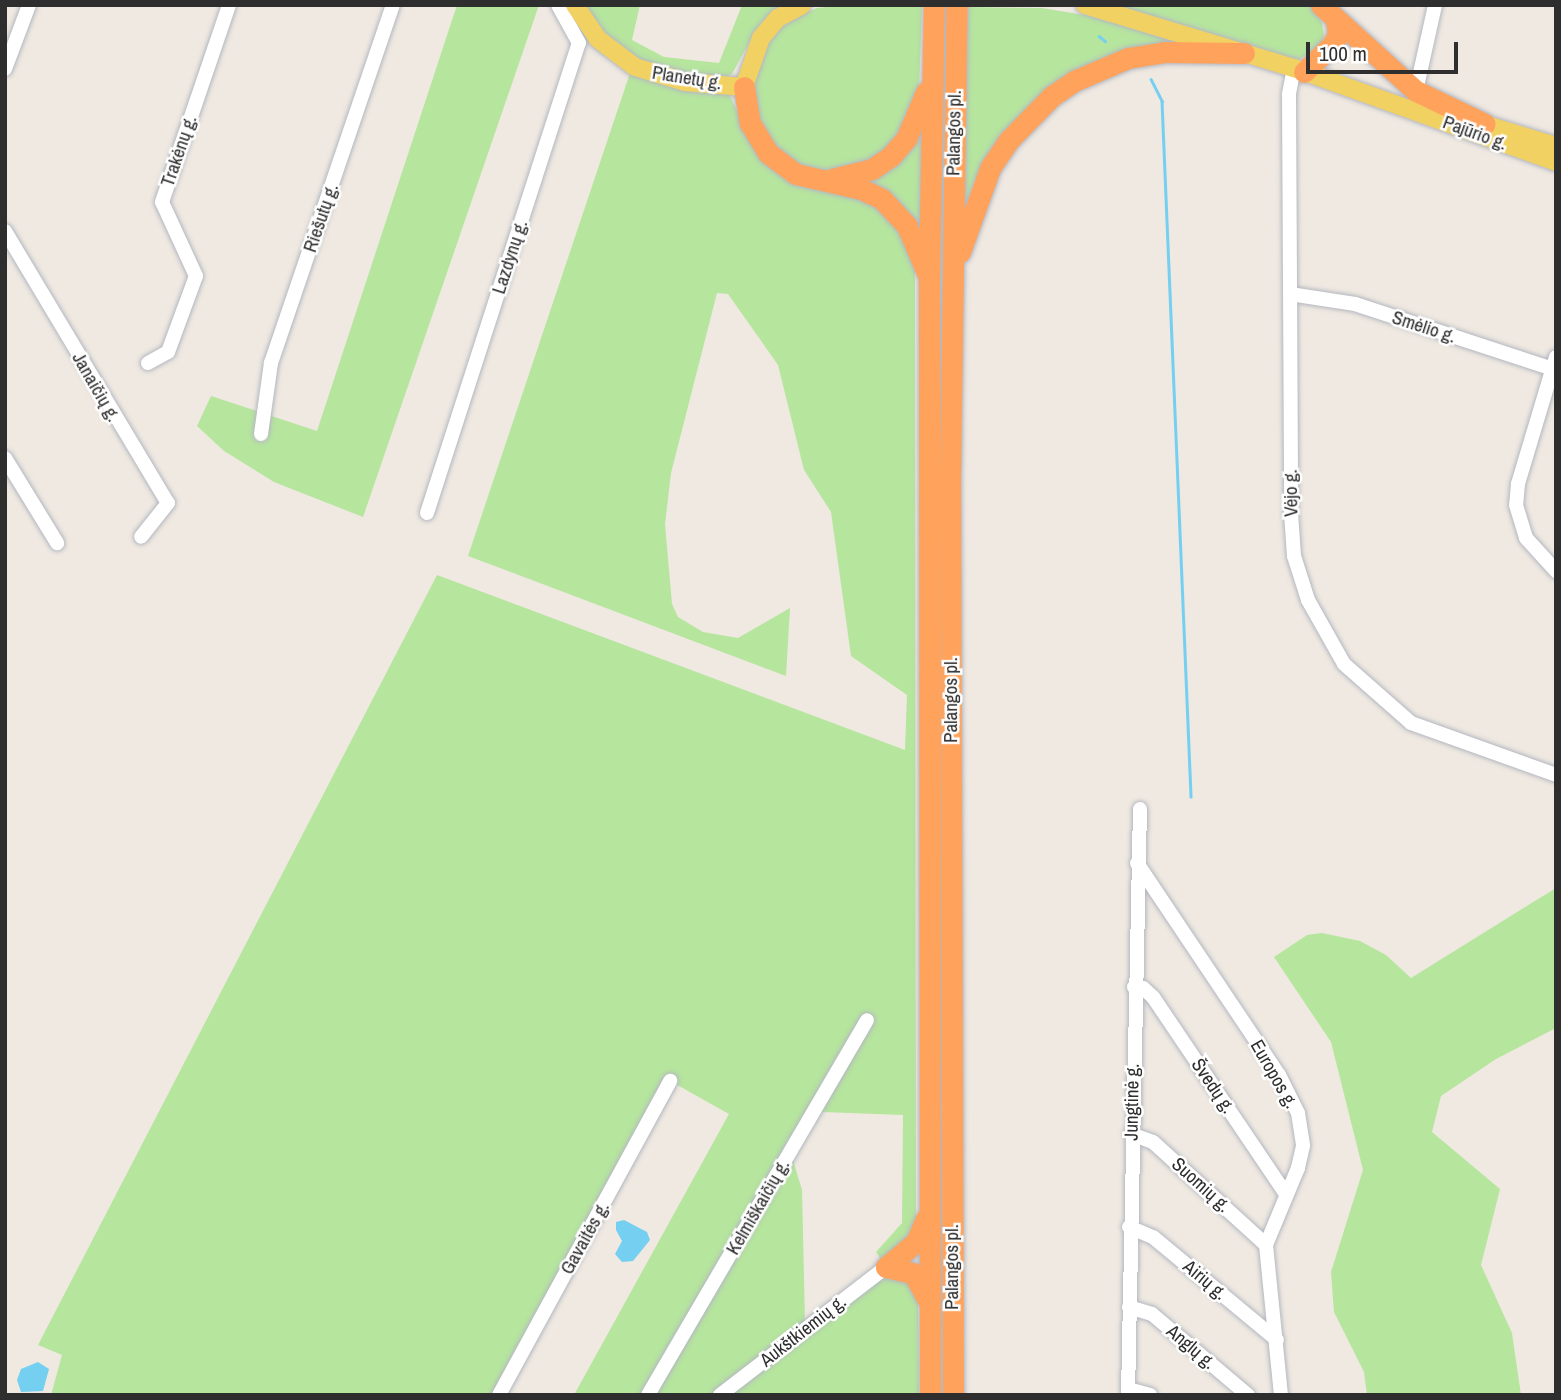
<!DOCTYPE html>
<meta charset="utf-8">
<style>
body{margin:0}
#map{position:relative;width:1561px;height:1400px;overflow:hidden;background:#efe9e1;font-family:"Archivo Narrow",sans-serif}
div>[style]{position:absolute}
.green>*{inset:0;background:#b6e59e;transform-origin:0 0}
.water>*{inset:0;background:#75cff0}
.stream>*{height:2.5px;margin:-1.25px;padding:0 1.25px;transform-origin:1.25px;border-radius:1.25px;background:#75cff0}
.roads{filter:drop-shadow(0 0 2px #b4b7c1) drop-shadow(0 0 2px #b4b7c1)}
.minor>*{height:14px;margin:-7px;padding:0 7px;transform-origin:7px;border-radius:7px;background:#fff}
.major>*{height:18px;margin:-9px;padding:0 9px;transform-origin:9px;border-radius:9px;background:#f2d163}
.highway>*{height:21px;margin:-10.5px;padding:0 10.5px;transform-origin:10.5px;border-radius:10.5px;background:#ffa35c}
span{translate:-50% -50%;white-space:nowrap;text-align:center;line-height:1.15;-webkit-text-stroke:5px #fff;paint-order:stroke}
.street-label{font-size:19px;color:#2e2e2e}
.frame{position:absolute;inset:0;border:7px solid #2e2e2e;pointer-events:none}
.scale{position:absolute;left:1306px;top:42px;width:152px;height:32px;box-sizing:border-box;border:4px solid #2e2e2e;border-top:0;padding-left:9px;font-size:21px;line-height:24px;white-space:nowrap;color:#2e2e2e;-webkit-text-stroke:5px #fff;paint-order:stroke}
</style>
<div id="map">
<div class="green">
<div style="clip-path:polygon(457px 5px,539px 5px,363px 517px,274px 482px,224px 451px,197px 426px,211px 396px,317px 431px)"></div>
<div style="clip-path:polygon(585px 5px,640px 5px,632px 40px,664px 57px,719px 63px,742px 5px,784px 5px,757px 28px,732px 74px,723px 78px,657px 71px,620px 51px,589px 17px)"></div>
<div style="clip-path:polygon(846px 5px,922px 7px,919px 90px,890px 150px,842px 173px,809px 170px,787px 159px,765px 138px,750px 89px,767px 38px,781px 23px,817px 8px)"></div>
<div style="left:941px;top:5px;width:8px;height:1390px"></div>
<div style="clip-path:polygon(1114px 5px,1310px 5px,1322px 22px,1324px 36px,1320px 47px,1294px 62px)"></div>
<div style="clip-path:polygon(968px 7px,1042px 8px,1109px 19px,1196px 44px,1128px 51px,996px 144px,974px 181px,963px 216px)"></div>
<div style="clip-path:polygon(630px 73px,682px 88px,728px 92px,751px 140px,892px 215px,915px 261px,916px 1233px,882px 1261px,876px 1252px,902px 1223px,903px 1115px,822px 1112px,793px 1160px,802px 1190px,805px 1322px,711px 1395px,574px 1395px,729px 1114px,670px 1081px,494px 1395px,51px 1395px,62px 1355px,38px 1345px,437px 575px,905px 750px,907px 695px,851px 656px,831px 512px,804px 470px,778px 365px,728px 294px,717px 293px,671px 473px,665px 524px,672px 604px,678px 617px,703px 632px,738px 638px,790px 608px,786px 676px,468px 556px)"></div>
<div style="clip-path:polygon(921px 119px,922px 243px,853px 179px)"></div>
<div style="clip-path:polygon(1556px 888px,1556px 1028px,1496px 1059px,1441px 1096px,1432px 1132px,1500px 1189px,1481px 1265px,1512px 1333px,1521px 1395px,1367px 1395px,1364px 1372px,1334px 1312px,1331px 1272px,1363px 1170px,1331px 1042px,1274px 957px,1307px 935px,1322px 933px,1360px 941px,1386px 955px,1411px 978px)"></div>
<div style="clip-path:polygon(902px 1274px,918px 1299px,919px 1395px,729px 1395px,878px 1278px)"></div>
</div>
<div class="water">
<div style="clip-path:polygon(624px 1220px,647px 1232px,650px 1240px,633px 1261px,622px 1262px,615px 1254px,622px 1241px,616px 1230px,616px 1222px)"></div>
<div style="clip-path:polygon(38px 1362px,49px 1369px,43px 1391px,21px 1392px,17px 1380px,21px 1369px)"></div>
</div>
<div class="stream">
<div style="left:1099px;top:36px;width:8px;rotate:40deg"></div>
<div style="left:1151px;top:79px;width:25px;rotate:63deg"></div>
<div style="left:1162px;top:101px;width:696px;rotate:87.61deg"></div>
</div>
<div class="roads">
<div class="minor">
<div style="left:1294px;top:68px;width:26px;rotate:101deg"></div>
<div style="left:1289px;top:94px;width:419px;rotate:89.7deg"></div>
<div style="left:1291px;top:513px;width:43px;rotate:86deg"></div>
<div style="left:1294px;top:556px;width:46px;rotate:72.3deg"></div>
<div style="left:1308px;top:600px;width:73px;rotate:60.6deg"></div>
<div style="left:1344px;top:664px;width:89px;rotate:41.4deg"></div>
<div style="left:1411px;top:723px;width:154px;rotate:19.7deg"></div>
<div style="left:5px;top:69px;width:68px;rotate:-69.4deg"></div>
<div style="left:1416px;top:91px;width:88px;rotate:-77.5deg"></div>
<div style="left:5px;top:231px;width:317px;rotate:59.1deg"></div>
<div style="left:168px;top:503px;width:43px;rotate:128.5deg"></div>
<div style="left:1290px;top:294px;width:66px;rotate:8.7deg"></div>
<div style="left:1355px;top:304px;width:212px;rotate:18.2deg"></div>
<div style="left:1556px;top:357px;width:133px;rotate:106.7deg"></div>
<div style="left:1518px;top:484px;width:21px;rotate:95deg"></div>
<div style="left:1516px;top:505px;width:34px;rotate:73deg"></div>
<div style="left:1526px;top:538px;width:45px;rotate:47.7deg"></div>
<div style="left:148px;top:363px;width:23px;rotate:-29deg"></div>
<div style="left:168px;top:352px;width:81px;rotate:-69.8deg"></div>
<div style="left:196px;top:276px;width:81px;rotate:-114.7deg"></div>
<div style="left:162px;top:202px;width:208px;rotate:-71.2deg"></div>
<div style="left:261px;top:434px;width:72px;rotate:-82deg"></div>
<div style="left:271px;top:363px;width:378px;rotate:-71.2deg"></div>
<div style="left:5px;top:458px;width:100px;rotate:58.5deg"></div>
<div style="left:427px;top:513px;width:494px;rotate:-72.1deg"></div>
<div style="left:579px;top:43px;width:43px;rotate:-118.9deg"></div>
<div style="left:1137px;top:863px;width:255px;rotate:56.2deg"></div>
<div style="left:1279px;top:1075px;width:42px;rotate:63.4deg"></div>
<div style="left:1298px;top:1113px;width:33px;rotate:81deg"></div>
<div style="left:1303px;top:1146px;width:23px;rotate:103deg"></div>
<div style="left:1298px;top:1168px;width:83px;rotate:112.6deg"></div>
<div style="left:1266px;top:1245px;width:151px;rotate:84.3deg"></div>
<div style="left:1134px;top:987px;width:9px;rotate:6deg"></div>
<div style="left:1143px;top:988px;width:13px;rotate:42deg"></div>
<div style="left:1153px;top:997px;width:238px;rotate:56deg"></div>
<div style="left:1131px;top:1134px;width:23px;rotate:20deg"></div>
<div style="left:1153px;top:1142px;width:153px;rotate:42.3deg"></div>
<div style="left:1129px;top:1227px;width:26px;rotate:23deg"></div>
<div style="left:1153px;top:1237px;width:161px;rotate:39.7deg"></div>
<div style="left:1129px;top:1307px;width:24px;rotate:17deg"></div>
<div style="left:1152px;top:1314px;width:126px;rotate:40.2deg"></div>
<div style="left:1128px;top:1389px;width:23px;rotate:15deg"></div>
<div style="left:499px;top:1395px;width:358px;rotate:-61.4deg"></div>
<div style="left:648px;top:1395px;width:434px;rotate:-59.7deg"></div>
<div style="left:720px;top:1395px;width:210px;rotate:-37.6deg"></div>
<div style="left:1128px;top:1395px;width:586px;rotate:-88.83deg"></div>
</div>
<div class="major">
<div style="left:575px;top:5px;width:41px;rotate:55.9deg"></div>
<div style="left:598px;top:39px;width:46px;rotate:37.1deg"></div>
<div style="left:635px;top:67px;width:52px;rotate:16.7deg"></div>
<div style="left:685px;top:82px;width:59px;rotate:4.8deg"></div>
<div style="left:744px;top:87px;width:52px;rotate:-70.9deg"></div>
<div style="left:761px;top:38px;width:26px;rotate:-50deg"></div>
<div style="left:778px;top:18px;width:27px;rotate:-28deg"></div>
<div style="left:1085px;top:5px;width:218px;rotate:16.8deg"></div>
<div style="left:1294px;top:68px;width:278px;rotate:19.7deg"></div>
<div style="left:1477px;top:122px;width:83px;rotate:16.9deg"></div>
</div>
<div class="highway">
<div style="left:1321px;top:5px;width:128px;rotate:42.2deg"></div>
<div style="left:1416px;top:91px;width:76px;rotate:25.6deg"></div>
<div style="left:1304px;top:72px;width:39px;rotate:-44deg"></div>
<div style="left:1332px;top:45px;width:13px;rotate:-61deg"></div>
<div style="left:1338px;top:34px;width:14px;rotate:-98deg"></div>
<div style="left:744px;top:87px;width:36px;rotate:81deg"></div>
<div style="left:750px;top:123px;width:35px;rotate:59deg"></div>
<div style="left:768px;top:153px;width:35px;rotate:37deg"></div>
<div style="left:796px;top:174px;width:67px;rotate:13deg"></div>
<div style="left:861px;top:189px;width:23px;rotate:25deg"></div>
<div style="left:882px;top:199px;width:37px;rotate:47deg"></div>
<div style="left:907px;top:226px;width:51px;rotate:66.9deg"></div>
<div style="left:832px;top:179px;width:41px;rotate:-14deg"></div>
<div style="left:872px;top:169px;width:23px;rotate:-34deg"></div>
<div style="left:891px;top:156px;width:23px;rotate:-49deg"></div>
<div style="left:906px;top:139px;width:51px;rotate:-66.9deg"></div>
<div style="left:960px;top:252px;width:89px;rotate:-70.3deg"></div>
<div style="left:990px;top:168px;width:34px;rotate:-56deg"></div>
<div style="left:1009px;top:140px;width:62px;rotate:-45.7deg"></div>
<div style="left:1052px;top:96px;width:27px;rotate:-34deg"></div>
<div style="left:1074px;top:81px;width:59px;rotate:-23.1deg"></div>
<div style="left:1128px;top:58px;width:37px;rotate:-9deg"></div>
<div style="left:1165px;top:52px;width:79px;rotate:0.7deg"></div>
<div style="left:886px;top:1267px;width:39px;rotate:-40deg"></div>
<div style="left:916px;top:1242px;width:25px;rotate:-67deg"></div>
<div style="left:886px;top:1267px;width:28px;rotate:13deg"></div>
<div style="left:913px;top:1273px;width:33px;rotate:61deg"></div>
<div style="left:930px;top:1395px;width:1115px;rotate:-90.05deg"></div>
<div style="left:929px;top:280px;width:275px;rotate:-89deg"></div>
<div style="left:953px;top:1395px;width:917px;rotate:-90.19deg"></div>
<div style="left:950px;top:478px;width:473px;rotate:-89.2deg"></div>
</div>
</div>
<div class="street-label">
<span style="left:687px;top:78px;rotate:9deg">Planetų g.</span>
<span style="left:954px;top:133px;rotate:-89deg">Palangos pl.</span>
<span style="left:1475px;top:133px;rotate:20deg">Pajūrio g.</span>
<span style="left:179px;top:151px;rotate:-71deg">Trakėnų g.</span>
<span style="left:321px;top:218px;rotate:-71deg">Riešutų g.</span>
<span style="left:510px;top:257px;rotate:-72deg">Lazdynų g.</span>
<span style="left:1424px;top:327px;rotate:18deg">Smėlio g.</span>
<span style="left:96px;top:387px;rotate:60deg">Janaičių g.</span>
<span style="left:1291px;top:493px;rotate:-91deg">Vėjo g.</span>
<span style="left:951px;top:700px;rotate:-90deg">Palangos pl.</span>
<span style="left:1274px;top:1074px;rotate:60deg">Europos g.</span>
<span style="left:1213px;top:1086px;rotate:56deg">Švedų g.</span>
<span style="left:1132px;top:1102px;rotate:-89deg">Jungtinė g.</span>
<span style="left:1201px;top:1185px;rotate:42deg">Suomių g.</span>
<span style="left:758px;top:1207px;rotate:-60deg">Kelmiškaičių g.</span>
<span style="left:585px;top:1238px;rotate:-61deg">Gavaitės g.</span>
<span style="left:952px;top:1267px;rotate:-90deg">Palangos pl.</span>
<span style="left:1205px;top:1280px;rotate:40deg">Airių g.</span>
<span style="left:803px;top:1331px;rotate:-38deg">Aukštkiemių g.</span>
<span style="left:1191px;top:1347px;rotate:40deg">Anglų g.</span>
</div>
<div class="frame"></div>
<div class="scale">100 m</div>
</div>
